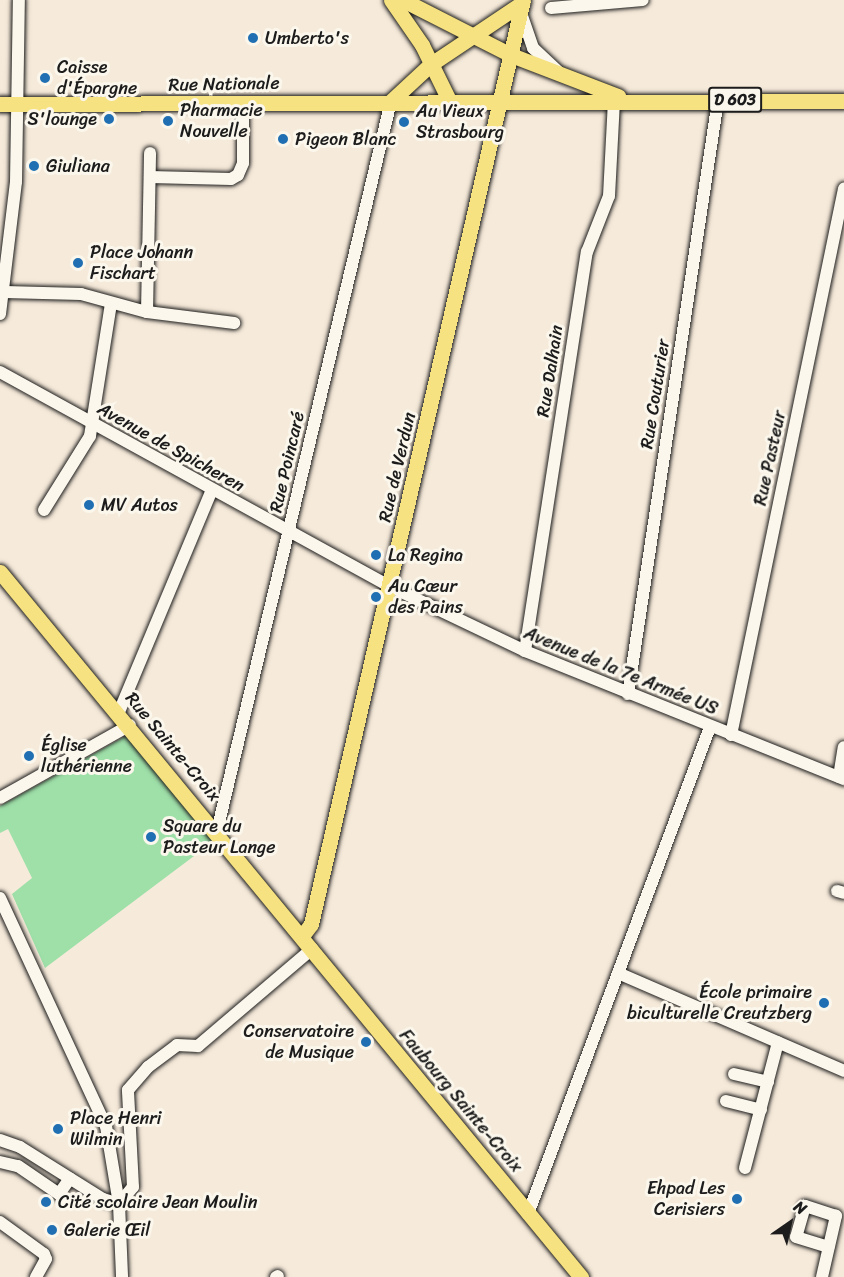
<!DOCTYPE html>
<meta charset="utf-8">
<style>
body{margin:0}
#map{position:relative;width:844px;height:1277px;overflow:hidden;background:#f6eada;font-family:Sriracha,sans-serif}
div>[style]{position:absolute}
.green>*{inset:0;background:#9fe0a9}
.roads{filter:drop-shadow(0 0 2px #1c1c1c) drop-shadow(0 0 2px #1c1c1c)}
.minor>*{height:12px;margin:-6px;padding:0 6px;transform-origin:6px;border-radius:6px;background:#fbf7ec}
.major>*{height:15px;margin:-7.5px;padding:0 7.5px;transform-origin:7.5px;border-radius:7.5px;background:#f6e281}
.dots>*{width:16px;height:16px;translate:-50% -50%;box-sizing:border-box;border:3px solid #fbf7ec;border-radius:50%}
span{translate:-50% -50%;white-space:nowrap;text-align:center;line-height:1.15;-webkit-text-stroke:6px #fbf7ec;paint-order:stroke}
.shield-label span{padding:2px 4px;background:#fbf7ec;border:2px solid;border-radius:4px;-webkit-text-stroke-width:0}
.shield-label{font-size:16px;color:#1c1c1c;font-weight:700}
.poi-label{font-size:18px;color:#1c1c1c}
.left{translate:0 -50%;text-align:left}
.right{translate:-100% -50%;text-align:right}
.street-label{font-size:18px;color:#1c1c1c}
.north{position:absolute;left:760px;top:1193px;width:60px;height:60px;-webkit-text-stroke:4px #fbf7ec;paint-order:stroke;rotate:34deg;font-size:16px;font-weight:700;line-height:24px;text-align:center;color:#1c1c1c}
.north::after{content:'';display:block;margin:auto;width:21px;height:27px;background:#1c1c1c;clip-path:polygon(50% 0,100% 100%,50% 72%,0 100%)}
</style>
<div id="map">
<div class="green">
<div style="clip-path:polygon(131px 733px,218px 838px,45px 968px,12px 894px,32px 878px,8px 829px,0 833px,0 806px)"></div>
</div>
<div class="roads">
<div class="minor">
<div style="left:551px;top:8px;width:92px;rotate:-5deg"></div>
<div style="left:521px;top:13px;width:37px;rotate:71deg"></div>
<div style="left:533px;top:48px;width:35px;rotate:43deg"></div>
<div style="left:150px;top:177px;width:81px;rotate:1.4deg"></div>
<div style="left:231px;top:179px;width:8px;rotate:-30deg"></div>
<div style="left:238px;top:175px;width:13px;rotate:-67deg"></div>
<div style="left:243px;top:163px;width:59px;rotate:-90deg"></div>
<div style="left:5px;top:292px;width:76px;rotate:1.5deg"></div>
<div style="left:81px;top:294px;width:68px;rotate:15.3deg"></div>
<div style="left:147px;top:312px;width:88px;rotate:7.2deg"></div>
<div style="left:147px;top:312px;width:159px;rotate:-88.9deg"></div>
<div style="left:0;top:314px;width:133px;rotate:-83.1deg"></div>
<div style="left:16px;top:182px;width:182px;rotate:-89.1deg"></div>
<div style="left:0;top:372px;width:444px;rotate:28.8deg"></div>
<div style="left:389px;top:586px;width:151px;rotate:25.5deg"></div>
<div style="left:525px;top:651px;width:344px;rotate:21.9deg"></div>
<div style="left:44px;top:510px;width:87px;rotate:-58.1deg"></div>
<div style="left:90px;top:436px;width:134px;rotate:-81deg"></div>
<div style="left:525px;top:651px;width:404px;rotate:-81.2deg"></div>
<div style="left:587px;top:252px;width:60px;rotate:-68.6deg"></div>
<div style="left:609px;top:196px;width:97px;rotate:-87deg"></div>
<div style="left:628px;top:694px;width:601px;rotate:-81.38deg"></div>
<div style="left:119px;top:712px;width:241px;rotate:-67.3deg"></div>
<div style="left:731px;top:735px;width:558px;rotate:-78.31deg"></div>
<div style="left:839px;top:777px;width:30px;rotate:-81deg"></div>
<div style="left:0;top:798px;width:149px;rotate:-29.3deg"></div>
<div style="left:217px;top:831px;width:750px;rotate:-76.59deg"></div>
<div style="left:837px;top:891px;width:7px;rotate:16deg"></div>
<div style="left:0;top:898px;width:251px;rotate:65.1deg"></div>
<div style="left:106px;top:1126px;width:79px;rotate:80.5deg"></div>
<div style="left:119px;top:1204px;width:73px;rotate:87.6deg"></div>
<div style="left:618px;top:973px;width:246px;rotate:23.4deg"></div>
<div style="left:734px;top:1074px;width:35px;rotate:13deg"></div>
<div style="left:726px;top:1101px;width:36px;rotate:14deg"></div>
<div style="left:0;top:1140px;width:21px;rotate:19deg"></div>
<div style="left:20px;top:1147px;width:98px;rotate:32.1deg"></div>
<div style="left:103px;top:1199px;width:17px;rotate:17deg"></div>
<div style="left:0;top:1162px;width:18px;rotate:13deg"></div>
<div style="left:18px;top:1166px;width:50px;rotate:34.3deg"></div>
<div style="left:59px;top:1194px;width:19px;rotate:-55deg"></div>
<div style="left:745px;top:1168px;width:130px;rotate:-75.3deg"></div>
<div style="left:119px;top:1204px;width:22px;rotate:-51deg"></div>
<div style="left:133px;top:1187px;width:97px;rotate:-93deg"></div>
<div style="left:128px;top:1090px;width:30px;rotate:-49deg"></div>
<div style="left:148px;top:1067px;width:36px;rotate:-37deg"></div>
<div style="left:177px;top:1045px;width:21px;rotate:3deg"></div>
<div style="left:198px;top:1046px;width:150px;rotate:-40.4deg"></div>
<div style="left:528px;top:1214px;width:520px;rotate:-69.51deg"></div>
<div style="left:0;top:1222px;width:54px;rotate:36deg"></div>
<div style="left:44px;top:1254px;width:5px;rotate:68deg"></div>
<div style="left:46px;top:1259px;width:21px;rotate:119deg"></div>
<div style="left:276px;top:1277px;width:2px;rotate:-27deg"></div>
<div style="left:822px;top:1277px;width:63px;rotate:-77.1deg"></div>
<div style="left:836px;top:1216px;width:33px;rotate:-162deg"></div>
<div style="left:805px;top:1206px;width:32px;rotate:106deg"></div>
<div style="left:796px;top:1237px;width:34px;rotate:17deg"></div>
</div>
<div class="major">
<div style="left:391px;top:0;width:55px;rotate:55.4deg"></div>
<div style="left:422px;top:45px;width:61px;rotate:63.9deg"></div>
<div style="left:403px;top:0;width:121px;rotate:27deg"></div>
<div style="left:511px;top:55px;width:115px;rotate:21deg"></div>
<div style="left:391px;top:101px;width:54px;rotate:-42.8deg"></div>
<div style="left:431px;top:64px;width:110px;rotate:-33.8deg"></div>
<div style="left:0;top:104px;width:844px;rotate:-0.2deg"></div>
<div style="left:0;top:572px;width:914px;rotate:50.51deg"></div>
<div style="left:302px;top:936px;width:15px;rotate:-53deg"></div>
<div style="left:311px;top:924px;width:948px;rotate:-77.08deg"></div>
</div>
</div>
<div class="dots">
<div style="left:253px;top:38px;background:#1f6fb2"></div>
<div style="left:45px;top:78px;background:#1f6fb2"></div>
<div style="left:109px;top:119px;background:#1f6fb2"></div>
<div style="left:168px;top:121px;background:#1f6fb2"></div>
<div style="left:404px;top:122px;background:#1f6fb2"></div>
<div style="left:283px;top:139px;background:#1f6fb2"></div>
<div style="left:34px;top:166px;background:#1f6fb2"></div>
<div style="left:78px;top:263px;background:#1f6fb2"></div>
<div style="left:89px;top:505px;background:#1f6fb2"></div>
<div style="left:376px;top:555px;background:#1f6fb2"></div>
<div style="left:376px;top:597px;background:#1f6fb2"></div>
<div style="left:29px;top:756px;background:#1f6fb2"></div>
<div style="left:151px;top:837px;background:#1f6fb2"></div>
<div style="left:824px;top:1003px;background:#1f6fb2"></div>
<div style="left:366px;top:1042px;background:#1f6fb2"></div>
<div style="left:58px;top:1129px;background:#1f6fb2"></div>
<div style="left:737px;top:1199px;background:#1f6fb2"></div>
<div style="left:46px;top:1202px;background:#1f6fb2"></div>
<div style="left:52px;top:1230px;background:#1f6fb2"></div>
</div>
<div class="shield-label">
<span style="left:735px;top:100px">D 603</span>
</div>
<div class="poi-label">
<span class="left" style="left:265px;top:38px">Umberto's</span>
<span class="left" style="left:57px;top:78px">Caisse<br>d'Épargne</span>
<span class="left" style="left:180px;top:121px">Pharmacie<br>Nouvelle</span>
<span class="left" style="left:416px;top:122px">Au Vieux<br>Strasbourg</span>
<span class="right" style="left:97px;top:119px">S'lounge</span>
<span class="left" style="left:295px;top:139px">Pigeon Blanc</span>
<span class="left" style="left:46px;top:166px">Giuliana</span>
<span class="left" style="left:90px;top:263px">Place Johann<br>Fischart</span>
<span class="left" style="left:101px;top:505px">MV Autos</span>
<span class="left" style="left:388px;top:555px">La Regina</span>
<span class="left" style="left:388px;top:597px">Au Cœur<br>des Pains</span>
<span class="left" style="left:41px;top:756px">Église<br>luthérienne</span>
<span class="left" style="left:163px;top:837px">Square du<br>Pasteur Lange</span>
<span class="right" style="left:812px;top:1003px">École primaire<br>biculturelle Creutzberg</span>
<span class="right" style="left:354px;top:1042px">Conservatoire<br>de Musique</span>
<span class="left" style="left:70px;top:1129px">Place Henri<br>Wilmin</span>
<span class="right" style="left:725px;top:1199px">Ehpad Les<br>Cerisiers</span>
<span class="left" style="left:58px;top:1202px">Cité scolaire Jean Moulin</span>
<span class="left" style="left:64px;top:1230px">Galerie Œil</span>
</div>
<div class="street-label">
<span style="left:224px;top:84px;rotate:-1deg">Rue Nationale</span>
<span style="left:550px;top:371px;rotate:-81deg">Rue Dalhain</span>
<span style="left:655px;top:394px;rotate:-81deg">Rue Couturier</span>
<span style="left:171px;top:447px;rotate:29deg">Avenue de Spicheren</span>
<span style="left:770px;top:458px;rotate:-78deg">Rue Pasteur</span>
<span style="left:287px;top:462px;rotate:-77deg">Rue Poincaré</span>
<span style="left:397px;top:467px;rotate:-77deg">Rue de Verdun</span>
<span style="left:621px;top:671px;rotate:22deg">Avenue de la 7e Armée US</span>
<span style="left:173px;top:747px;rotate:50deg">Rue Sainte-Croix</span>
<span style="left:461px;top:1101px;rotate:50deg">Faubourg Sainte-Croix</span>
</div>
<div class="north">N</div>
</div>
